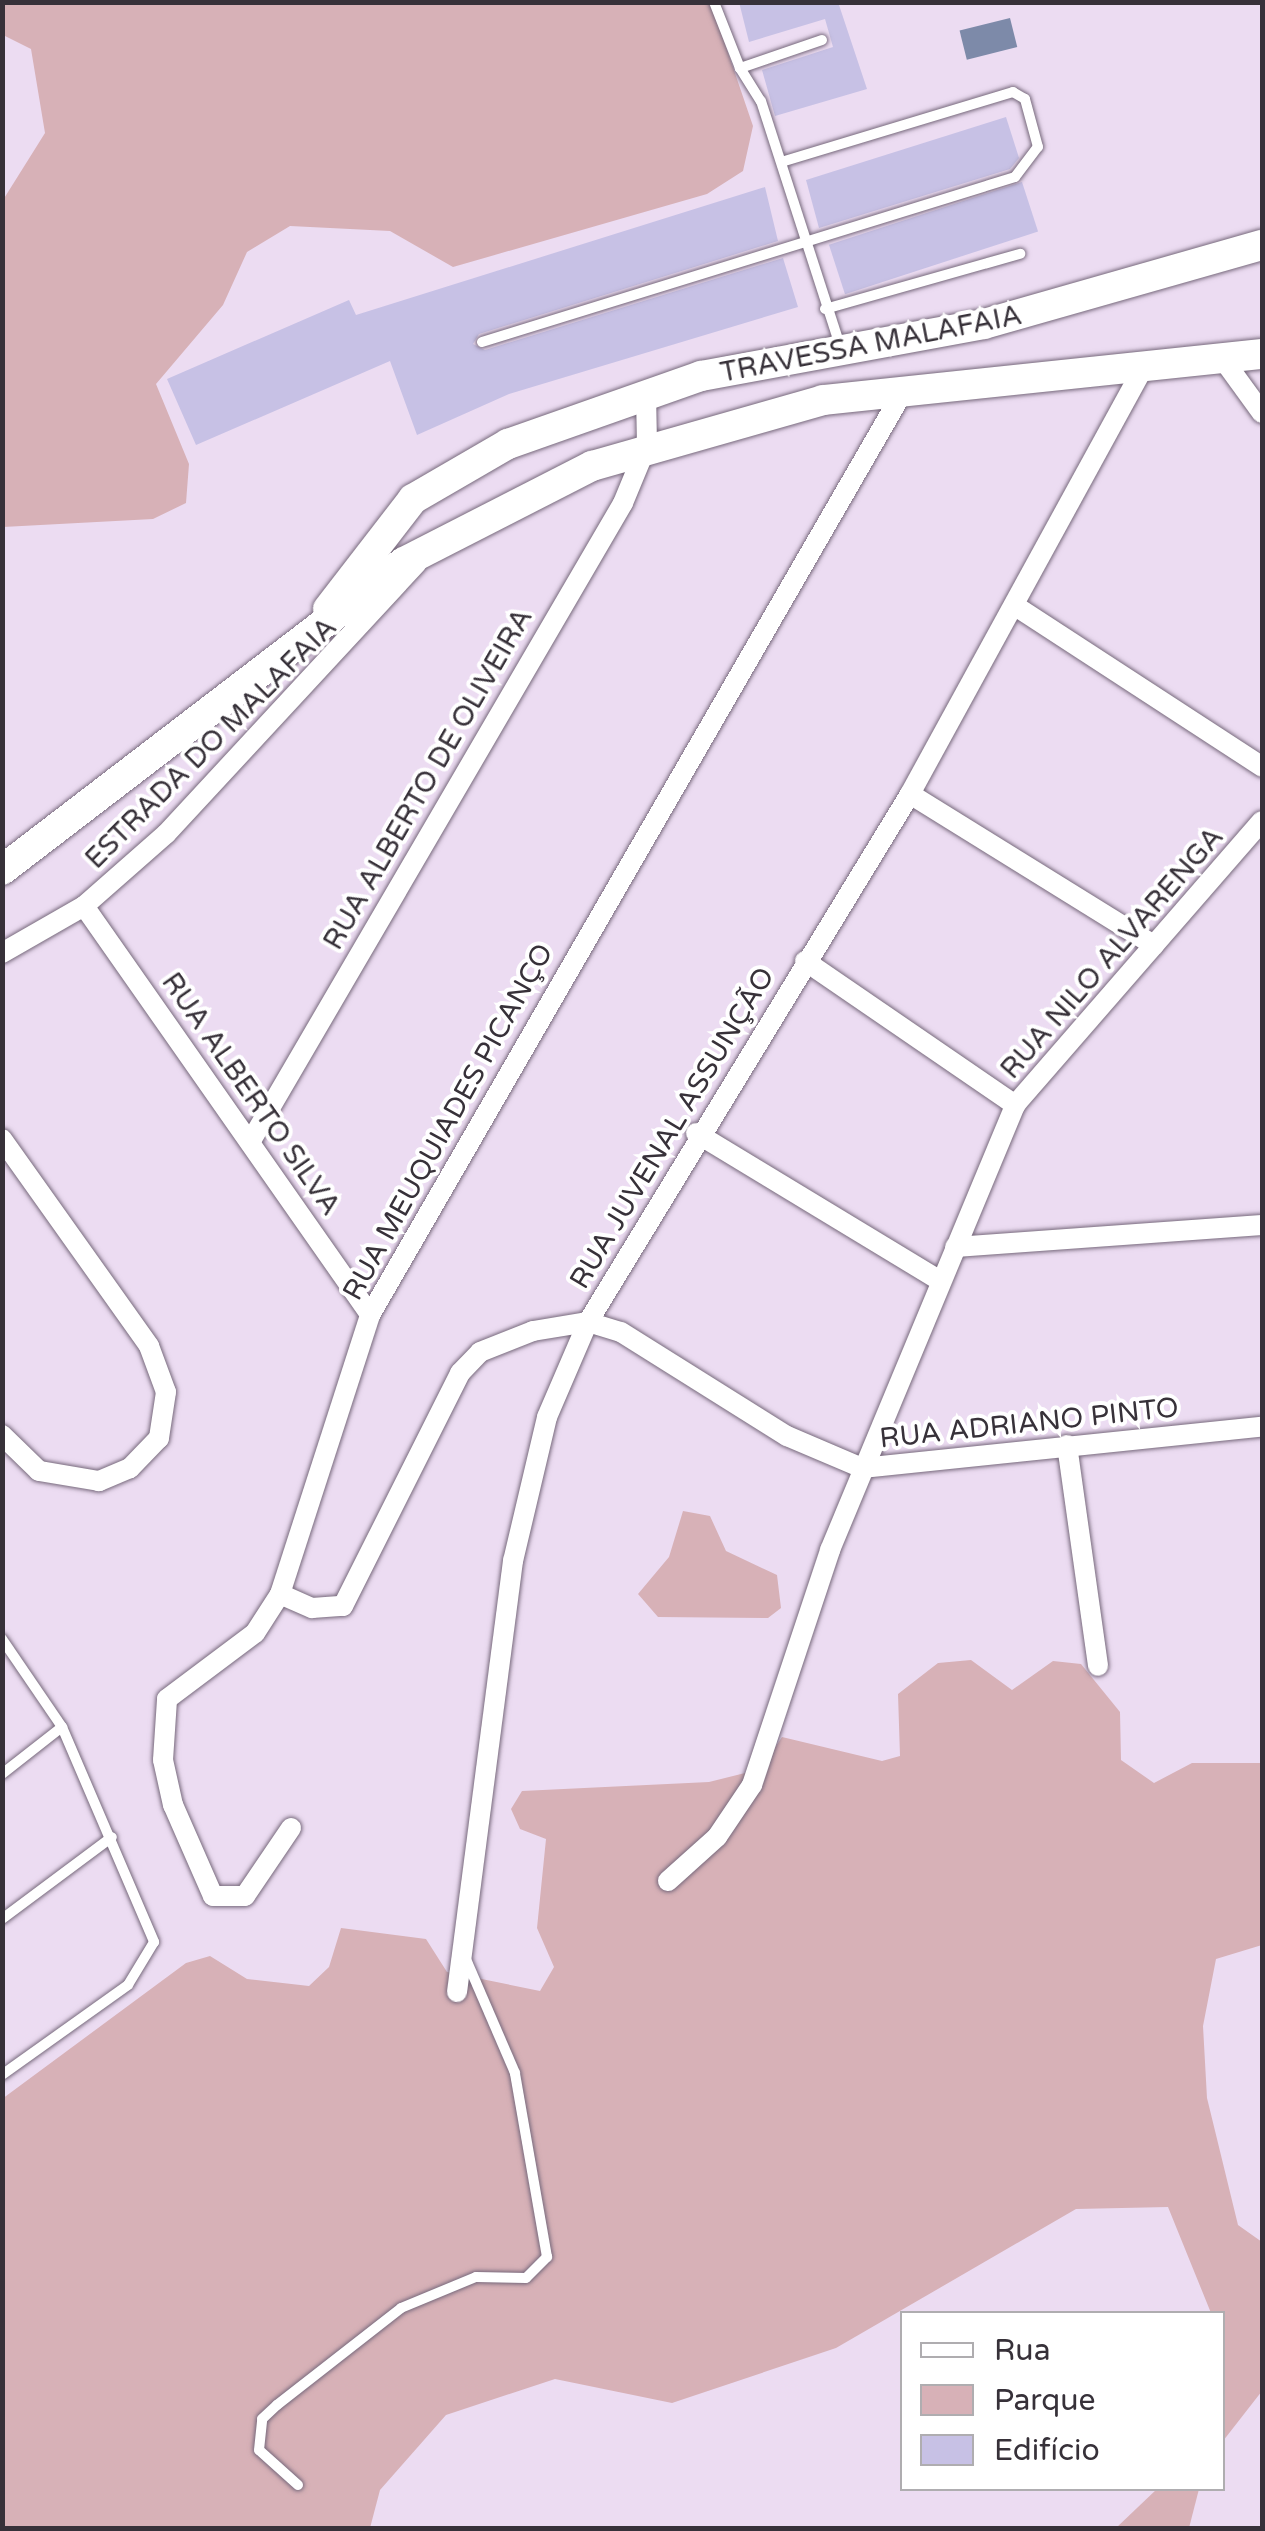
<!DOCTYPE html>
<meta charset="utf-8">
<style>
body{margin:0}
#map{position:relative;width:1265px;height:2531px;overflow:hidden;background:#ecdcf2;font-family:"Varela Round",sans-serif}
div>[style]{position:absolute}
.green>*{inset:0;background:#d7b1b7}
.water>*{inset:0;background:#7d8aa9;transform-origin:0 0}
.building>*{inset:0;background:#c7c1e5;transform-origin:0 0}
.roads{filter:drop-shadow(0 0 2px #77697c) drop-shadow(0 0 2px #77697c)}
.lane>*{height:10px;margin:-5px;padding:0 5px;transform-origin:5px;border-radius:5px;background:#fff}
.street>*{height:20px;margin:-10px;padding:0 10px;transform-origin:10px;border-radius:10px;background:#fff}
.secondary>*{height:30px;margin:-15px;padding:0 15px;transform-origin:15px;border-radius:15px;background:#fff}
span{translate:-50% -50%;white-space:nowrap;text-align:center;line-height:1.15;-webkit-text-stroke:8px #fff;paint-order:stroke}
.street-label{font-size:28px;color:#373139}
.frame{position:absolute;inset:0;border:5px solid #373139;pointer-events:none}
.legend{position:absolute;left:900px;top:2311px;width:325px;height:180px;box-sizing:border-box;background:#fff;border:2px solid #afadb0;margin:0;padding:12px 18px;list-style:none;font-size:30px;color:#373139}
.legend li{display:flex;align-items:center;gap:20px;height:50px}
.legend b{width:50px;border:2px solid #afadb0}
</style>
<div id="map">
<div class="green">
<div style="clip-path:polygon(2px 3px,711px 3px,753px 126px,743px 171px,707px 194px,453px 267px,390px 231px,290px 226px,247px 252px,223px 305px,156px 384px,189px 464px,186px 503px,153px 519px,3px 527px,3px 200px,45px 133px,31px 49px,3px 35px)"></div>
<div style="clip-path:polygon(683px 1511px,710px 1516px,726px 1551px,777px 1575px,781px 1608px,768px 1618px,658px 1617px,638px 1594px,669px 1557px)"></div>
<div style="clip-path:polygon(971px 1660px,1012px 1690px,1053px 1661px,1081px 1664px,1120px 1712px,1121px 1760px,1154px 1783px,1192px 1763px,1262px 1763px,1262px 1945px,1216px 1959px,1203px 2026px,1207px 2098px,1238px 2225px,1262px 2242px,1262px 2391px,1223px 2441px,1222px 2314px,1211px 2313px,1168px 2207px,1076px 2209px,836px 2348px,672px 2403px,555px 2379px,446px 2415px,380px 2490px,370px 2528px,3px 2528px,2px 2099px,186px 1963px,210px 1956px,247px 1979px,309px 1986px,329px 1967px,341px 1928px,426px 1939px,447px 1972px,540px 1991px,554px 1967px,537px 1928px,546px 1839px,520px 1829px,511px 1809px,522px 1791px,709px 1782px,761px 1769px,782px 1737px,882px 1761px,900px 1756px,898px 1694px,938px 1663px)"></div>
<div style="clip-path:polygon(1158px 2488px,1199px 2489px,1189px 2528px,1116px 2528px)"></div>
</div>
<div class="water">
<div style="left:1010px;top:18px;width:30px;height:52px;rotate:76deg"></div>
</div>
<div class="building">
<div style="clip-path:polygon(739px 2px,838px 2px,867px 89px,775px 116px,762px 70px,833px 47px,825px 19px,749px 42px)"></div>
<div style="clip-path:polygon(1006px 117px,1019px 158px,1010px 169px,819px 228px,806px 180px)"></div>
<div style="left:1022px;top:182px;width:52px;height:203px;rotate:72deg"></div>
<div style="clip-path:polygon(765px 187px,778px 241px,479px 334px,473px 344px,485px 350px,783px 258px,798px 307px,509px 394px,417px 435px,390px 361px,196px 445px,167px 379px,349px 300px,356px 315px)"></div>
</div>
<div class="roads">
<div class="lane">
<div style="left:714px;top:2px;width:71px;rotate:68.5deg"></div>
<div style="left:822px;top:40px;width:87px;rotate:161.1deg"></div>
<div style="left:740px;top:68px;width:39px;rotate:58deg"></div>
<div style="left:761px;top:101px;width:257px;rotate:72.1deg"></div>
<div style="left:825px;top:309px;width:203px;rotate:-15.8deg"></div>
<div style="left:482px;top:342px;width:558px;rotate:-17.2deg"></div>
<div style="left:1015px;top:177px;width:38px;rotate:-53deg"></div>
<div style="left:1038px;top:147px;width:50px;rotate:-105.2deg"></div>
<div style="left:1025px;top:99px;width:14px;rotate:-150deg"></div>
<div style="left:1013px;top:92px;width:242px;rotate:163.2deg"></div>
<div style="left:2px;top:1639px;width:107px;rotate:55.7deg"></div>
<div style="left:62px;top:1727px;width:234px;rotate:66.8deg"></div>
<div style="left:154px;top:1942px;width:50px;rotate:121.2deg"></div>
<div style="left:128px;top:1985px;width:155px;rotate:144.5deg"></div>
<div style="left:2px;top:1774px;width:76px;rotate:-38.1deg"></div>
<div style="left:2px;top:1919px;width:137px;rotate:-36.7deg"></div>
<div style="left:298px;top:2485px;width:52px;rotate:-138.1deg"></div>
<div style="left:259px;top:2450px;width:31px;rotate:-84deg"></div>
<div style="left:262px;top:2419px;width:21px;rotate:-43deg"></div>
<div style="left:277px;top:2405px;width:157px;rotate:-38deg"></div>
<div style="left:401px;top:2308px;width:81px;rotate:-22.5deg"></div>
<div style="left:476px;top:2277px;width:50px;rotate:1.1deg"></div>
<div style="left:526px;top:2278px;width:30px;rotate:-45deg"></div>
<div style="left:547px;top:2257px;width:187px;rotate:-99.9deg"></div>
<div style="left:515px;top:2073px;width:124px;rotate:-113.3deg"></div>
</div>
<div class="street">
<div style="left:1222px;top:358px;width:68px;rotate:54deg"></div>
<div style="left:1017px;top:607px;width:293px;rotate:33.1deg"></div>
<div style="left:910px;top:794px;width:287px;rotate:31.8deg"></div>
<div style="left:84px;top:906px;width:499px;rotate:55deg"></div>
<div style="left:2px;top:953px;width:95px;rotate:-29.8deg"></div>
<div style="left:84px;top:906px;width:109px;rotate:-41.3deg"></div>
<div style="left:166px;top:834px;width:369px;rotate:-47.2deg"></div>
<div style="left:805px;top:961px;width:255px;rotate:34.4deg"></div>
<div style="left:696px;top:1133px;width:284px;rotate:31.2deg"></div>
<div style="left:2px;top:1139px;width:254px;rotate:54.6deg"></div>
<div style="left:149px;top:1346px;width:49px;rotate:69.7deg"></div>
<div style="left:166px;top:1392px;width:47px;rotate:98.7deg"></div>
<div style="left:159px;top:1438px;width:42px;rotate:134deg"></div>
<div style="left:130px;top:1468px;width:34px;rotate:157deg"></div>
<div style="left:99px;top:1481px;width:61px;rotate:-170.5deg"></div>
<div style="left:39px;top:1471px;width:52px;rotate:-135.8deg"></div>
<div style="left:252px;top:1139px;width:736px;rotate:-59.74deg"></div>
<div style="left:623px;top:503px;width:63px;rotate:-67.5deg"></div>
<div style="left:647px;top:445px;width:53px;rotate:-91.1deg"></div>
<div style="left:955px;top:1247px;width:308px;rotate:-4.1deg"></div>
<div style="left:1067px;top:1445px;width:223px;rotate:82deg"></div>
<div style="left:280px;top:1594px;width:35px;rotate:24deg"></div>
<div style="left:312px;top:1608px;width:31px;rotate:-4deg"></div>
<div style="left:343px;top:1606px;width:261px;rotate:-63.3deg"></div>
<div style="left:460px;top:1373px;width:29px;rotate:-46deg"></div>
<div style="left:480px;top:1352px;width:57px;rotate:-21.6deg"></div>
<div style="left:533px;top:1331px;width:56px;rotate:-9.3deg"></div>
<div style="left:588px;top:1322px;width:34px;rotate:17deg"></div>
<div style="left:621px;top:1332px;width:196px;rotate:32.1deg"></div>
<div style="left:787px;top:1436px;width:82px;rotate:23.1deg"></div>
<div style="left:862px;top:1468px;width:402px;rotate:-5.9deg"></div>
<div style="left:291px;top:1828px;width:82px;rotate:124.1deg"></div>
<div style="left:245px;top:1896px;width:32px;rotate:180deg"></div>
<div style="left:213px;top:1896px;width:99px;rotate:-113.7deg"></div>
<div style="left:173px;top:1805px;width:46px;rotate:-102.5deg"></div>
<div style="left:163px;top:1760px;width:61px;rotate:-86.2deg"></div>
<div style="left:167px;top:1699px;width:110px;rotate:-36.9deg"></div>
<div style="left:255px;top:1633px;width:46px;rotate:-57.3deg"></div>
<div style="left:280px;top:1594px;width:293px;rotate:-72.1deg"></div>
<div style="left:370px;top:1315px;width:1068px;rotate:-60deg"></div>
<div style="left:668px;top:1881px;width:66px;rotate:-41.9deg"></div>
<div style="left:717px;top:1837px;width:63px;rotate:-56.1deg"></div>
<div style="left:752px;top:1785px;width:248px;rotate:-71.6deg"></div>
<div style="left:830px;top:1550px;width:482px;rotate:-67.4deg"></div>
<div style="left:1015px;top:1105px;width:376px;rotate:-49deg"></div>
<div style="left:457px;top:1992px;width:435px;rotate:-82.6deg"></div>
<div style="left:513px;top:1561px;width:148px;rotate:-76.7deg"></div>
<div style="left:547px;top:1417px;width:103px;rotate:-66.7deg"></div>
<div style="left:588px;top:1322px;width:618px;rotate:-58.62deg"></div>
<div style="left:910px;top:794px;width:487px;rotate:-61.3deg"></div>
</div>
<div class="secondary">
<div style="left:328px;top:609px;width:139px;rotate:-52.3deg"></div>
<div style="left:413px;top:499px;width:110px;rotate:-30.1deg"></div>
<div style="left:508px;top:444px;width:205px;rotate:-19.4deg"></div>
<div style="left:701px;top:376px;width:288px;rotate:-10.4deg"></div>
<div style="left:984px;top:324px;width:289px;rotate:-15.9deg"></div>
<div style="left:2px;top:870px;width:506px;rotate:-37.46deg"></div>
<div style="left:404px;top:562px;width:211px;rotate:-27.1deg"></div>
<div style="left:592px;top:466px;width:240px;rotate:-15.9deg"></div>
<div style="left:823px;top:400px;width:441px;rotate:-6deg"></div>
</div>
</div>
<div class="street-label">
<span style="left:871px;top:344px;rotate:-11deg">TRAVESSA MALAFAIA</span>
<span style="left:211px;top:743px;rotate:-45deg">ESTRADA DO MALAFAIA</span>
<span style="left:428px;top:779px;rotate:-60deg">RUA ALBERTO DE OLIVEIRA</span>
<span style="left:1112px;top:953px;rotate:-49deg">RUA NILO ALVARENGA</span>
<span style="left:251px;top:1094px;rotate:55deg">RUA ALBERTO SILVA</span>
<span style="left:448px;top:1122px;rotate:-61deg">RUA MEUQUIADES PICANÇO</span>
<span style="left:672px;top:1128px;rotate:-59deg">RUA JUVENAL ASSUNÇÃO</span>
<span style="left:1029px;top:1423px;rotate:-6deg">RUA ADRIANO PINTO</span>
</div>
<div class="frame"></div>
<ul class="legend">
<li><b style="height:12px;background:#fff"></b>Rua</li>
<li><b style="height:28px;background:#d7b1b7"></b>Parque</li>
<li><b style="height:28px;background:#c7c1e5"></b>Edifício</li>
</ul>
</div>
